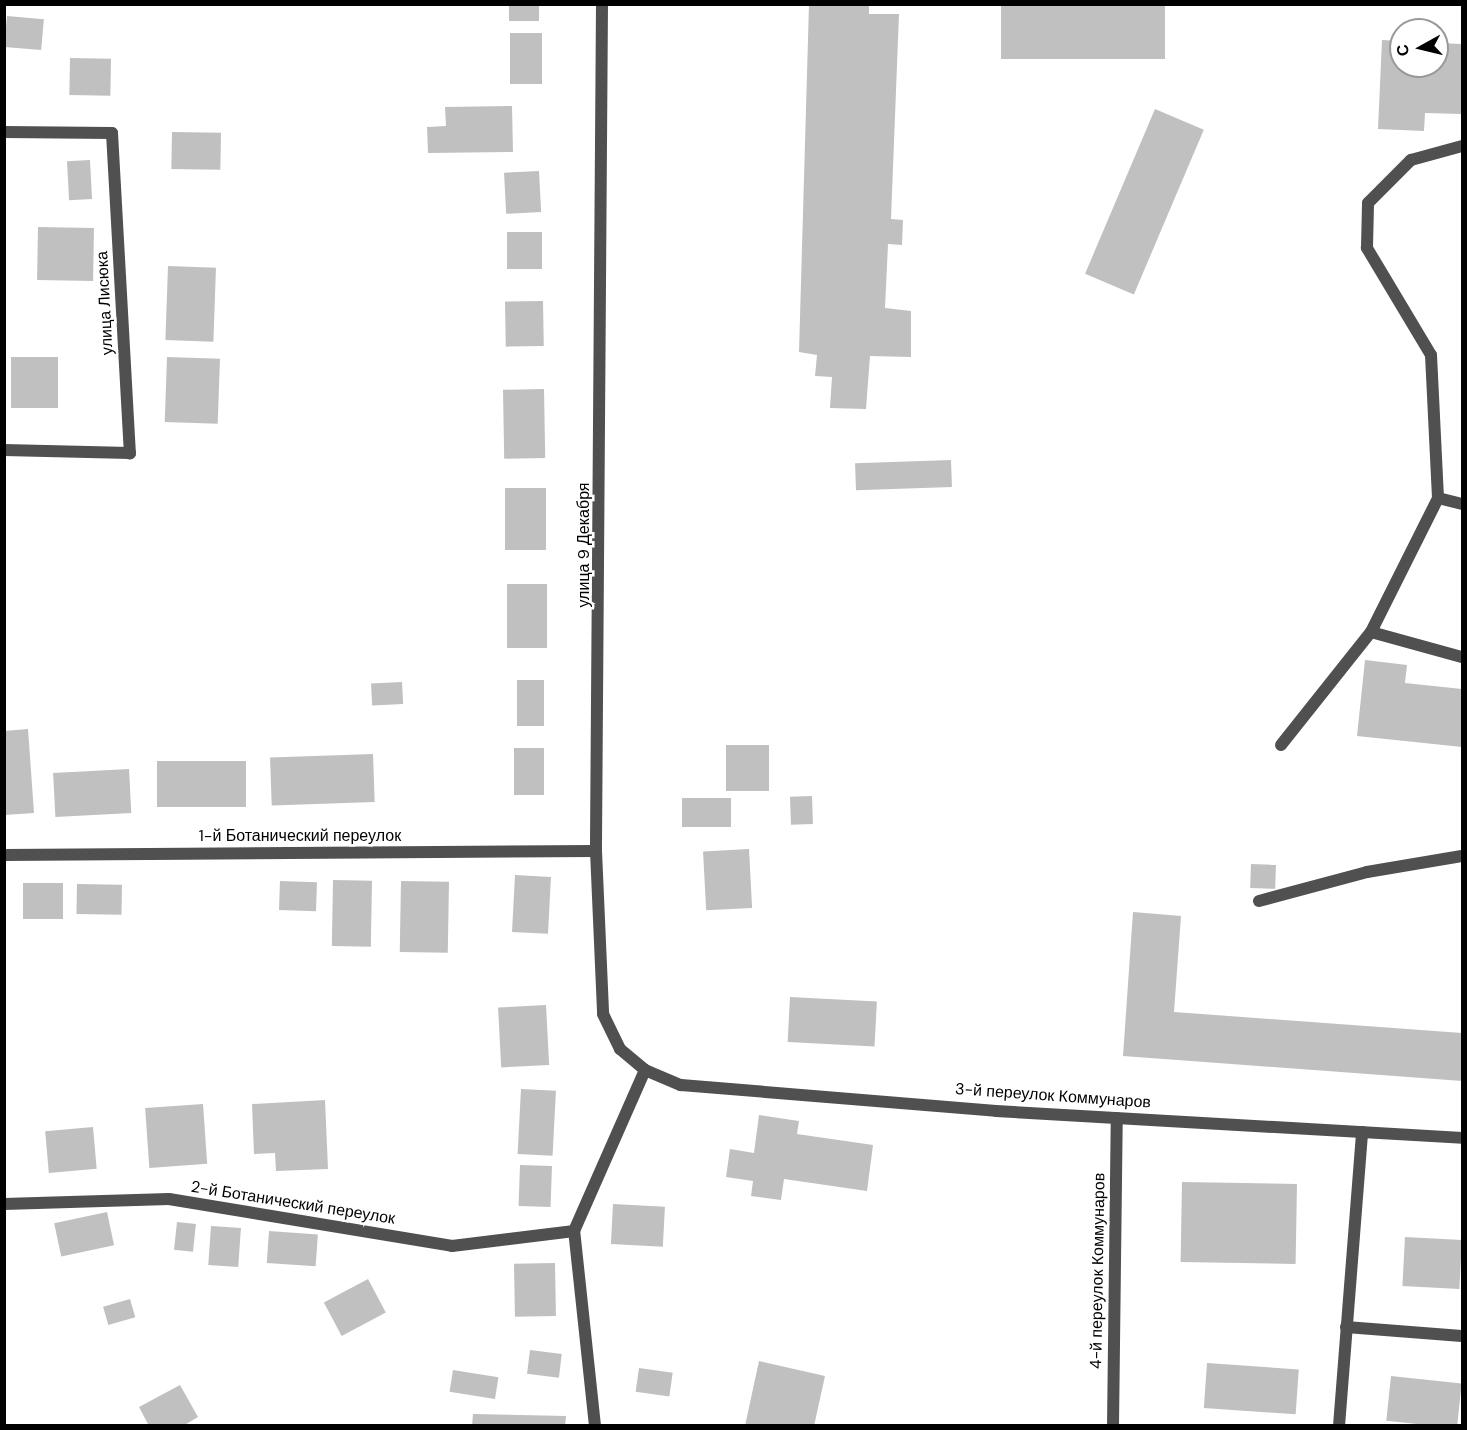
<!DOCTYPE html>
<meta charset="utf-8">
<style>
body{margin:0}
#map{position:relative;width:1467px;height:1430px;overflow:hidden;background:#fff;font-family:"DM Sans",sans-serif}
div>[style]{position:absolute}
.building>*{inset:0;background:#c0c0c0;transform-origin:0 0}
.service>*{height:12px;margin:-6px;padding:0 6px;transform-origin:6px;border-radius:6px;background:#505050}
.minor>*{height:12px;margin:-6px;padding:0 6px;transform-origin:6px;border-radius:6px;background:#505050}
.tertiary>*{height:12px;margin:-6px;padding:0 6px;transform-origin:6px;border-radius:6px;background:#505050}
span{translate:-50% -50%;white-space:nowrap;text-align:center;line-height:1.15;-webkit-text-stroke:5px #fff;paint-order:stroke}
.street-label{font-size:16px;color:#000}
.frame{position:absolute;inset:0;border:6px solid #000;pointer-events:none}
.north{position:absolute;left:1389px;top:18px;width:60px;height:60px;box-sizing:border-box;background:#fff;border:2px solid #999;border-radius:50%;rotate:262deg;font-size:16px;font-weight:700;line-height:24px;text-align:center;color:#000}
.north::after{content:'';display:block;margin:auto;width:21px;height:27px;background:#000;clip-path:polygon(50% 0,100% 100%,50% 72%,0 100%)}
</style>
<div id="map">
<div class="building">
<div style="left:509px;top:4px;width:30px;height:17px"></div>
<div style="clip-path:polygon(809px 4px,869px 4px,869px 14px,899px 14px,891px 219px,903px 220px,902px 245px,888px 244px,885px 308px,911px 311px,911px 357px,870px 356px,866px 409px,830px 408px,832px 377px,815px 376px,817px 355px,799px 352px)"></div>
<div style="left:1001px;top:4px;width:164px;height:55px"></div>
<div style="left:7px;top:16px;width:37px;height:31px;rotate:5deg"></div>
<div style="left:510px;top:33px;width:32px;height:51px"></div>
<div style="clip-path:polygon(1382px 40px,1401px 41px,1401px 66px,1437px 66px,1437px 43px,1462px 44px,1462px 114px,1425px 113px,1424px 131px,1378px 129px)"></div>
<div style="left:70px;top:58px;width:41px;height:37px;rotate:1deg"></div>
<div style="clip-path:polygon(512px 106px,513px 152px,428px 153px,427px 127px,446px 126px,445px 107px)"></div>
<div style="left:1155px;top:109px;width:53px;height:179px;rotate:23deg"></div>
<div style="left:172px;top:132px;width:49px;height:37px;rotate:1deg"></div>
<div style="left:90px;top:160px;width:39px;height:23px;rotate:87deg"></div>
<div style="left:539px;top:171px;width:41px;height:35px;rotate:87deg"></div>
<div style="left:38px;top:227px;width:56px;height:53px;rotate:1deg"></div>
<div style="left:507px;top:232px;width:35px;height:37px"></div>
<div style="left:168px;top:266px;width:48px;height:74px;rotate:2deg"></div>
<div style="left:543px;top:301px;width:45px;height:38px;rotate:89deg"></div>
<div style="left:11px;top:357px;width:47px;height:51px"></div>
<div style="left:167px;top:357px;width:53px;height:65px;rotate:2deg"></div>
<div style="left:544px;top:389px;width:69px;height:41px;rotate:89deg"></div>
<div style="left:951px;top:460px;width:27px;height:96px;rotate:88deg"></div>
<div style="left:505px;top:488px;width:41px;height:62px"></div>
<div style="left:507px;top:584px;width:40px;height:64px"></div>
<div style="clip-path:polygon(1365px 660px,1407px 665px,1405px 683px,1462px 689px,1462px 747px,1357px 736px)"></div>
<div style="left:517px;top:680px;width:27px;height:46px"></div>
<div style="left:402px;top:682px;width:22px;height:31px;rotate:87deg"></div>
<div style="clip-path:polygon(28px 729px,34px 813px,4px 815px,4px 731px)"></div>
<div style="left:726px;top:745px;width:43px;height:46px"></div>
<div style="left:514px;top:748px;width:30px;height:47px"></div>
<div style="left:373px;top:754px;width:48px;height:103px;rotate:88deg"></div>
<div style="left:246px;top:761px;width:46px;height:89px;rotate:90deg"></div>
<div style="left:129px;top:769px;width:44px;height:76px;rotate:87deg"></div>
<div style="left:812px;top:796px;width:28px;height:22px;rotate:88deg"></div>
<div style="left:731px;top:798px;width:29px;height:49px;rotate:90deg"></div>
<div style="left:749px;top:849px;width:59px;height:46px;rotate:87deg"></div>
<div style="left:1251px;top:864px;width:25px;height:24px;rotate:2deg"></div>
<div style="left:515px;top:875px;width:36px;height:57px;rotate:3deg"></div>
<div style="left:333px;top:880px;width:39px;height:66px;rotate:1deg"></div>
<div style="left:280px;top:881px;width:37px;height:29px;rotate:2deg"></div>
<div style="left:401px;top:881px;width:48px;height:71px;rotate:1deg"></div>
<div style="left:23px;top:883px;width:40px;height:36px"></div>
<div style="left:77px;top:884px;width:45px;height:30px;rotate:1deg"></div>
<div style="clip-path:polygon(1133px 912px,1181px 916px,1174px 1012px,1462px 1033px,1462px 1081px,1123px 1056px)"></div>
<div style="left:790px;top:997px;width:87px;height:45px;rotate:3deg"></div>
<div style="left:546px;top:1005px;width:60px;height:48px;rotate:87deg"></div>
<div style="left:521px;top:1089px;width:35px;height:65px;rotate:3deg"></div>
<div style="clip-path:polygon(325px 1100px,328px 1169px,276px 1171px,275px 1153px,254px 1154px,252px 1104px)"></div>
<div style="left:203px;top:1104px;width:60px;height:58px;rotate:86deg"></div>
<div style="clip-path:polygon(759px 1115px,799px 1121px,797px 1134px,873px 1145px,867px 1191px,784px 1179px,781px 1200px,751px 1196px,753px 1181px,726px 1177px,730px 1149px,754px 1153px)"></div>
<div style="left:93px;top:1127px;width:42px;height:48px;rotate:85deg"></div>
<div style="left:520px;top:1165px;width:32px;height:41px;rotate:2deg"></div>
<div style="left:1182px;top:1182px;width:115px;height:80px;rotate:1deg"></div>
<div style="left:613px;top:1204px;width:52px;height:40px;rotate:3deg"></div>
<div style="left:107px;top:1212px;width:34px;height:54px;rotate:78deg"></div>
<div style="left:177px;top:1222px;width:19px;height:28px;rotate:6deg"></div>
<div style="left:211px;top:1226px;width:30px;height:39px;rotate:4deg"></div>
<div style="left:269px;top:1231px;width:49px;height:32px;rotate:4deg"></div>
<div style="left:1405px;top:1237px;width:57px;height:49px;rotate:3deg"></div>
<div style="left:555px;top:1263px;width:53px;height:41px;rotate:89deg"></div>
<div style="left:368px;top:1279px;width:38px;height:50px;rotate:62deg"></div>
<div style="left:130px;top:1299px;width:19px;height:28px;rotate:74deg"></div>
<div style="left:530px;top:1350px;width:32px;height:24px;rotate:7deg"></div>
<div style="clip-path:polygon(759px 1361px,825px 1376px,814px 1426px,745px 1426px)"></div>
<div style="left:1207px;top:1363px;width:92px;height:45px;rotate:4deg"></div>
<div style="left:639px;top:1368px;width:34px;height:24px;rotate:8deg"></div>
<div style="left:453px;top:1370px;width:46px;height:22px;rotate:9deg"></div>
<div style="left:1391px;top:1376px;width:71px;height:45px;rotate:6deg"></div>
<div style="clip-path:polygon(180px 1385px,198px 1417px,183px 1426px,149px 1426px,139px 1407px)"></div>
<div style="clip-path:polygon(473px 1414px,566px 1416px,565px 1426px,472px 1426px)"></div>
</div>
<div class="service">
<div style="left:1438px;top:498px;width:25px;rotate:14deg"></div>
<div style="left:1371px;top:632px;width:94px;rotate:15.4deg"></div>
<div style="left:1281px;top:745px;width:144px;rotate:-51.5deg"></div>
<div style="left:1371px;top:632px;width:150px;rotate:-63.4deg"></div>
<div style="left:1438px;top:498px;width:143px;rotate:-92.8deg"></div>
<div style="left:1431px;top:355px;width:125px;rotate:-120.9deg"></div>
<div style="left:1367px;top:248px;width:45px;rotate:-88.7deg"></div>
<div style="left:1368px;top:203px;width:61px;rotate:-45deg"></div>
<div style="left:1411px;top:160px;width:53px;rotate:-15.4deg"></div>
<div style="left:1259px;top:901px;width:112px;rotate:-15deg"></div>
<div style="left:1367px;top:872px;width:96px;rotate:-9.6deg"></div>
<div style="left:1346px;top:1327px;width:116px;rotate:4.4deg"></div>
<div style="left:1339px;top:1426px;width:295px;rotate:-85.5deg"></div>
</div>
<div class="minor">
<div style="left:4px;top:132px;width:108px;rotate:0.5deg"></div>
<div style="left:112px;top:133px;width:321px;rotate:86.8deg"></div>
<div style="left:130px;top:453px;width:126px;rotate:-178.6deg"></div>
<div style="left:4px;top:855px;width:592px;rotate:-0.39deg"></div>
<div style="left:4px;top:1204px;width:165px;rotate:-1.7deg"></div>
<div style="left:169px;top:1199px;width:287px;rotate:9.4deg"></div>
<div style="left:452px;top:1246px;width:123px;rotate:-7deg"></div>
<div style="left:595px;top:1426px;width:196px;rotate:-96.1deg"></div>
<div style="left:574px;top:1231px;width:176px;rotate:-66.2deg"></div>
<div style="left:1113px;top:1426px;width:308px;rotate:-89.3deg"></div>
</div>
<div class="tertiary">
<div style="left:602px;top:4px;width:847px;rotate:90.41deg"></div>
<div style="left:596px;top:851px;width:163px;rotate:87.5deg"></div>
<div style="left:603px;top:1014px;width:39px;rotate:64deg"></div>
<div style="left:620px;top:1049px;width:33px;rotate:40deg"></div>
<div style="left:645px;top:1070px;width:39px;rotate:23deg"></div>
<div style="left:681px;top:1085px;width:316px;rotate:4.7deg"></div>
<div style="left:996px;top:1111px;width:467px;rotate:3.3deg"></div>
</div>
<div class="street-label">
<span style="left:105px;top:303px;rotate:-93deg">улица Лисюка</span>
<span style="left:584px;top:545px;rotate:-90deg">улица 9 Декабря</span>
<span style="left:300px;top:836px">1-й Ботанический переулок</span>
<span style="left:1053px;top:1096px;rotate:4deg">3-й переулок Коммунаров</span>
<span style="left:293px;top:1203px;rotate:9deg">2-й Ботанический переулок</span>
<span style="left:1098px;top:1271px;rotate:-89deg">4-й переулок Коммунаров</span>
</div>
<div class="frame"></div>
<div class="north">С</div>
</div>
